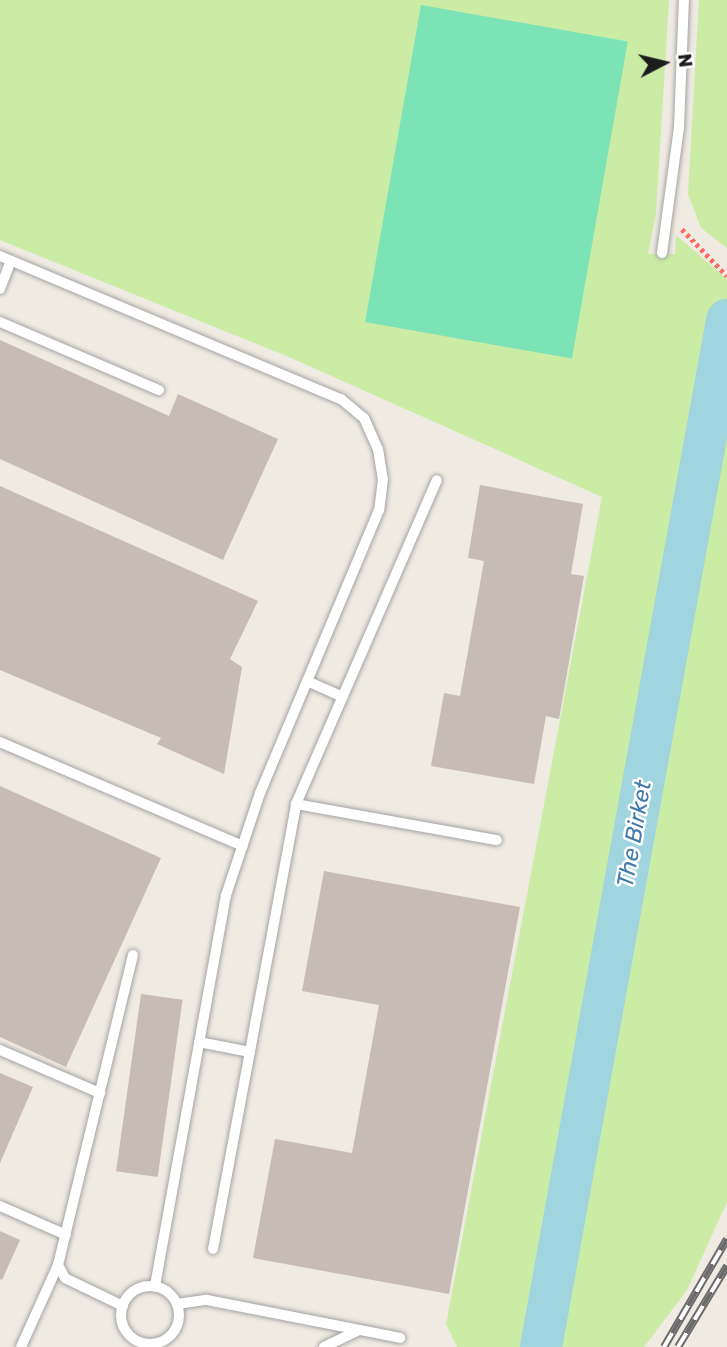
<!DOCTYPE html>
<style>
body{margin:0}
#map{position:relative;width:727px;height:1347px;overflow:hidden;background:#efeae2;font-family:Rubik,sans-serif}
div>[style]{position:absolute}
.grass>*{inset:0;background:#cbeca5}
.pitch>*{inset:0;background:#7be3b6;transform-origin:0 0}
.river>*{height:42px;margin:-21px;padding:0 21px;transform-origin:21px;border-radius:21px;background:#a0d4df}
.building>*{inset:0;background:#c7bcb5;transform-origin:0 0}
.path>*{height:4.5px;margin-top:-2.25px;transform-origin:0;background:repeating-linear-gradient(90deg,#ff6c63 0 3.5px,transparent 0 7px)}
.roads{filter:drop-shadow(0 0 2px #a4a4a4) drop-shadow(0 0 2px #a4a4a4)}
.lane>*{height:10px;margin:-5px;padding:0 5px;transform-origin:5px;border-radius:5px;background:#fff}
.lane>.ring{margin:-5px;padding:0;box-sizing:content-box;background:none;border:10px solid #fff;border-radius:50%}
.rail>*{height:8px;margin-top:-4px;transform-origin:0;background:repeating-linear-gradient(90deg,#fff 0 16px,#6b6b6b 0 32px);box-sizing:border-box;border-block:2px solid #6b6b6b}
span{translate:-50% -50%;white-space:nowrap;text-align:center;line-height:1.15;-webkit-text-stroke:5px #fff;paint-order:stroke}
.water-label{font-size:23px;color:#427aa9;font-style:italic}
.north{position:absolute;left:629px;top:28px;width:70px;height:70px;-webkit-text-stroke:5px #fff;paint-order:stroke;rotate:83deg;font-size:19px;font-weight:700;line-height:28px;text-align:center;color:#1d1d1d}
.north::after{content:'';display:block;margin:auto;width:24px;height:32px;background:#1d1d1d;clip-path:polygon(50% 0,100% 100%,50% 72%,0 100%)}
</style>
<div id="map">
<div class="grass">
<div style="clip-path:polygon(0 0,669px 0,656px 214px,648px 254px,675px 254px,676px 235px,727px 279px,727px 303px,707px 349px,532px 1347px,457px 1347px,446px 1324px,602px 497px,289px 357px,0 240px)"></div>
<div style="clip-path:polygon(699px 0,727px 0,727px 248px,701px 228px,688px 194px)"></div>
<div style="clip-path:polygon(727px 388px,727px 1202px,687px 1290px,644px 1347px,558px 1347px)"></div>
</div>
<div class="pitch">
<div style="left:421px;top:5px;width:210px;height:322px;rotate:10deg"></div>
</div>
<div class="river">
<div style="left:541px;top:1347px;width:1044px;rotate:-79.73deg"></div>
</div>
<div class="building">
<div style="clip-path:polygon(0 340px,169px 416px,178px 394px,278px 439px,223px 560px,0 459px)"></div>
<div style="clip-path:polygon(480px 485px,583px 504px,571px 574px,584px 576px,559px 719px,546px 716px,534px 784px,431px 766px,444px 693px,460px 696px,484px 561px,468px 558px)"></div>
<div style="clip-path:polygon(0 486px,258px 601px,230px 659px,242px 667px,224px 774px,157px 744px,161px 738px,0 670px)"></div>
<div style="clip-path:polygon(0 786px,161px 858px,66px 1067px,0 1037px)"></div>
<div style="clip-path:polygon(324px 871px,520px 907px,449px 1294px,253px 1258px,275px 1139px,352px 1153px,379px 1005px,302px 991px)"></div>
<div style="left:141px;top:994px;width:42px;height:179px;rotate:8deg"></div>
<div style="clip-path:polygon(0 1073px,33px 1087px,0 1163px)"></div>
<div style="clip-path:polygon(0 1231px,20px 1240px,2px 1280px,0 1279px)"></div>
</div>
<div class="path">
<div style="left:682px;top:229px;width:65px;rotate:46.2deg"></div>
</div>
<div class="roads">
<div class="lane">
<div style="left:662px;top:253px;width:126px;rotate:-82.3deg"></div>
<div style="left:679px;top:128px;width:128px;rotate:-87.8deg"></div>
<div style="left:0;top:256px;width:370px;rotate:22.8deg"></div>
<div style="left:341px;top:399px;width:30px;rotate:40deg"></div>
<div style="left:364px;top:418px;width:34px;rotate:66deg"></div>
<div style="left:378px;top:449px;width:30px;rotate:81deg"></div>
<div style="left:383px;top:479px;width:31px;rotate:97deg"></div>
<div style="left:379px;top:510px;width:307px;rotate:112.8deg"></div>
<div style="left:260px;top:793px;width:108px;rotate:108.4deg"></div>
<div style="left:226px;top:895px;width:398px;rotate:100.3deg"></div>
<div style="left:0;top:289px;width:30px;rotate:-69deg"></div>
<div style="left:0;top:322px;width:173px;rotate:23.2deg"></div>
<div style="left:307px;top:681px;width:39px;rotate:24deg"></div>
<div style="left:0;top:742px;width:264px;rotate:23.2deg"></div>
<div style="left:296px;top:804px;width:204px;rotate:10.2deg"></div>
<div style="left:199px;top:1042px;width:52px;rotate:11.1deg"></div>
<div style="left:0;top:1050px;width:109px;rotate:23.3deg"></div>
<div style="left:0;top:1206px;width:72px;rotate:23.7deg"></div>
<div style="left:213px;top:1249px;width:453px;rotate:-79.4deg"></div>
<div style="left:296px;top:804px;width:353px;rotate:-66.5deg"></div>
<div class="ring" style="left:121px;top:1286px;width:48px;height:48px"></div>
<div style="left:177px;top:1304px;width:30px;rotate:-8deg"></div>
<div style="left:207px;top:1300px;width:197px;rotate:11.1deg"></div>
<div style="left:123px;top:1306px;width:64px;rotate:-154.2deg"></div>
<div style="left:65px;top:1278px;width:15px;rotate:-118deg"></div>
<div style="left:58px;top:1265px;width:319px;rotate:-76.4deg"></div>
<div style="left:21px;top:1347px;width:90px;rotate:-65.7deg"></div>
<div style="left:324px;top:1347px;width:39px;rotate:-26deg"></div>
</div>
</div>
<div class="rail">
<div style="left:664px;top:1347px;width:125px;rotate:-59.7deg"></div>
<div style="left:678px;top:1347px;width:95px;rotate:-58.8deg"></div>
</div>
<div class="water-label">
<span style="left:634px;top:834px;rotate:-80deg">The Birket</span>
</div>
<div class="north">N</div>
</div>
